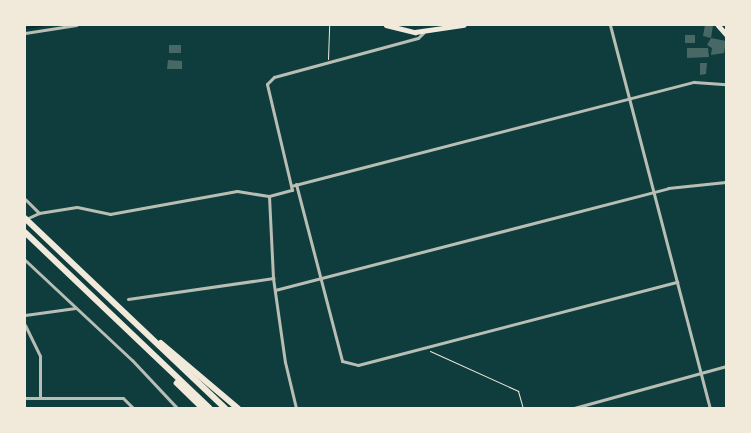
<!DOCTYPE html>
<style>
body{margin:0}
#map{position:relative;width:751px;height:433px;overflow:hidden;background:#0f3d3e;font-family:Inter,sans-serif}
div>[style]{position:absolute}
.stream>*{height:2px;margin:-1px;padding:0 1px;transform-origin:1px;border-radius:1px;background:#0a2a2b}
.building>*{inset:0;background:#486865;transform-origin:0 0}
.path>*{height:1px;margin:-0.5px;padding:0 0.5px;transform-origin:0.5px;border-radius:0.5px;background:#f1e9da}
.minor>*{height:3px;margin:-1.5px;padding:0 1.5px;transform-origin:1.5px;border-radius:1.5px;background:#b8beb3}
.secondary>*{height:4.5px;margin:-2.25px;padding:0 2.25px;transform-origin:2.25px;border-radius:2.25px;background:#f1e9da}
.motorway>*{height:5.5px;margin:-2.75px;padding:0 2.75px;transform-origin:2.75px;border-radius:2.75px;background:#f1e9da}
span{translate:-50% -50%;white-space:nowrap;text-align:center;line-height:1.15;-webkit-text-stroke:4.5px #f1e9da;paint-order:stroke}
.frame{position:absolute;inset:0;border:26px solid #f1e9da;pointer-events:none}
</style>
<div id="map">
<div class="stream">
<i style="left:25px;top:28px;width:21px;rotate:-8deg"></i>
</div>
<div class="building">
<i style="clip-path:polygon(705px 25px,713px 25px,711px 38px,703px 36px)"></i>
<i style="left:685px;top:35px;width:10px;height:8px"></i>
<i style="clip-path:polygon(711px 38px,726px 41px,724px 53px,711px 55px,712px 48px,707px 45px)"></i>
<i style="left:169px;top:45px;width:12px;height:8px"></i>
<i style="clip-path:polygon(687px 48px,708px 48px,709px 57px,687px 58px)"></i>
<i style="clip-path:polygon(168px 60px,182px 61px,182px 69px,167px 69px)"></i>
<i style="clip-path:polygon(700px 63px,707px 63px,706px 74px,700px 75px)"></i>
</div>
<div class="path">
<i style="left:328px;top:59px;width:34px;rotate:-88deg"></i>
<i style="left:430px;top:351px;width:97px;rotate:24.4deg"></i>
<i style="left:518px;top:391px;width:18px;rotate:74deg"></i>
</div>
<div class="minor">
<i style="left:610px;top:25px;width:396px;rotate:75.4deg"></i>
<i style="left:25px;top:33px;width:52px;rotate:-8.9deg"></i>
<i style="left:296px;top:184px;width:183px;rotate:75.4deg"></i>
<i style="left:342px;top:361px;width:16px;rotate:14deg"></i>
<i style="left:358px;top:365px;width:330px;rotate:-14.6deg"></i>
<i style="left:291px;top:186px;width:416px;rotate:-14.5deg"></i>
<i style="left:694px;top:82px;width:32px;rotate:4deg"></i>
<i style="left:269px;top:196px;width:82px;rotate:87.2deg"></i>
<i style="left:273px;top:278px;width:85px;rotate:81.9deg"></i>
<i style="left:285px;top:362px;width:47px;rotate:76.6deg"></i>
<i style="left:25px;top:199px;width:20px;rotate:45deg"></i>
<i style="left:26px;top:219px;width:14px;rotate:-25deg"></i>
<i style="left:39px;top:213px;width:38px;rotate:-9deg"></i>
<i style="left:77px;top:207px;width:34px;rotate:12deg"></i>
<i style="left:110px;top:214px;width:129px;rotate:-10.3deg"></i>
<i style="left:237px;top:191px;width:32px;rotate:9deg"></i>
<i style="left:269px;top:196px;width:24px;rotate:-15deg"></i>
<i style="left:292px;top:190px;width:109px;rotate:-103.3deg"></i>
<i style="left:267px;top:84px;width:10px;rotate:-45deg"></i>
<i style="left:274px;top:77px;width:149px;rotate:-15.2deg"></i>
<i style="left:418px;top:38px;width:8px;rotate:-45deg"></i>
<i style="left:25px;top:260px;width:146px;rotate:43.1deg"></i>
<i style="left:132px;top:360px;width:66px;rotate:46.8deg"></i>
<i style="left:275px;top:290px;width:406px;rotate:-14.5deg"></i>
<i style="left:668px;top:188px;width:58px;rotate:-5.9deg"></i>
<i style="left:128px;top:299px;width:147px;rotate:-8.2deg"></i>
<i style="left:25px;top:315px;width:51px;rotate:-7.8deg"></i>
<i style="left:25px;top:325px;width:34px;rotate:64deg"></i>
<i style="left:40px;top:356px;width:41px;rotate:90deg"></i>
<i style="left:25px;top:398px;width:98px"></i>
<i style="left:123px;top:398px;width:14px;rotate:45deg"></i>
<i style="left:574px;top:408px;width:158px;rotate:-15.4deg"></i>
</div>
<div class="secondary">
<i style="left:386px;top:25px;width:30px;rotate:14deg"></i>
<i style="left:415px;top:32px;width:49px;rotate:-8.3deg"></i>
<i style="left:718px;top:25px;width:12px;rotate:48deg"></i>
</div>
<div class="motorway">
<i style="left:25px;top:218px;width:276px;rotate:43.5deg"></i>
<i style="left:25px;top:232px;width:255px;rotate:43.6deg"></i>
<i style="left:161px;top:343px;width:101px;rotate:40.2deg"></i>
<i style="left:177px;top:383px;width:36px;rotate:44deg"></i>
</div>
<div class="frame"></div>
</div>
